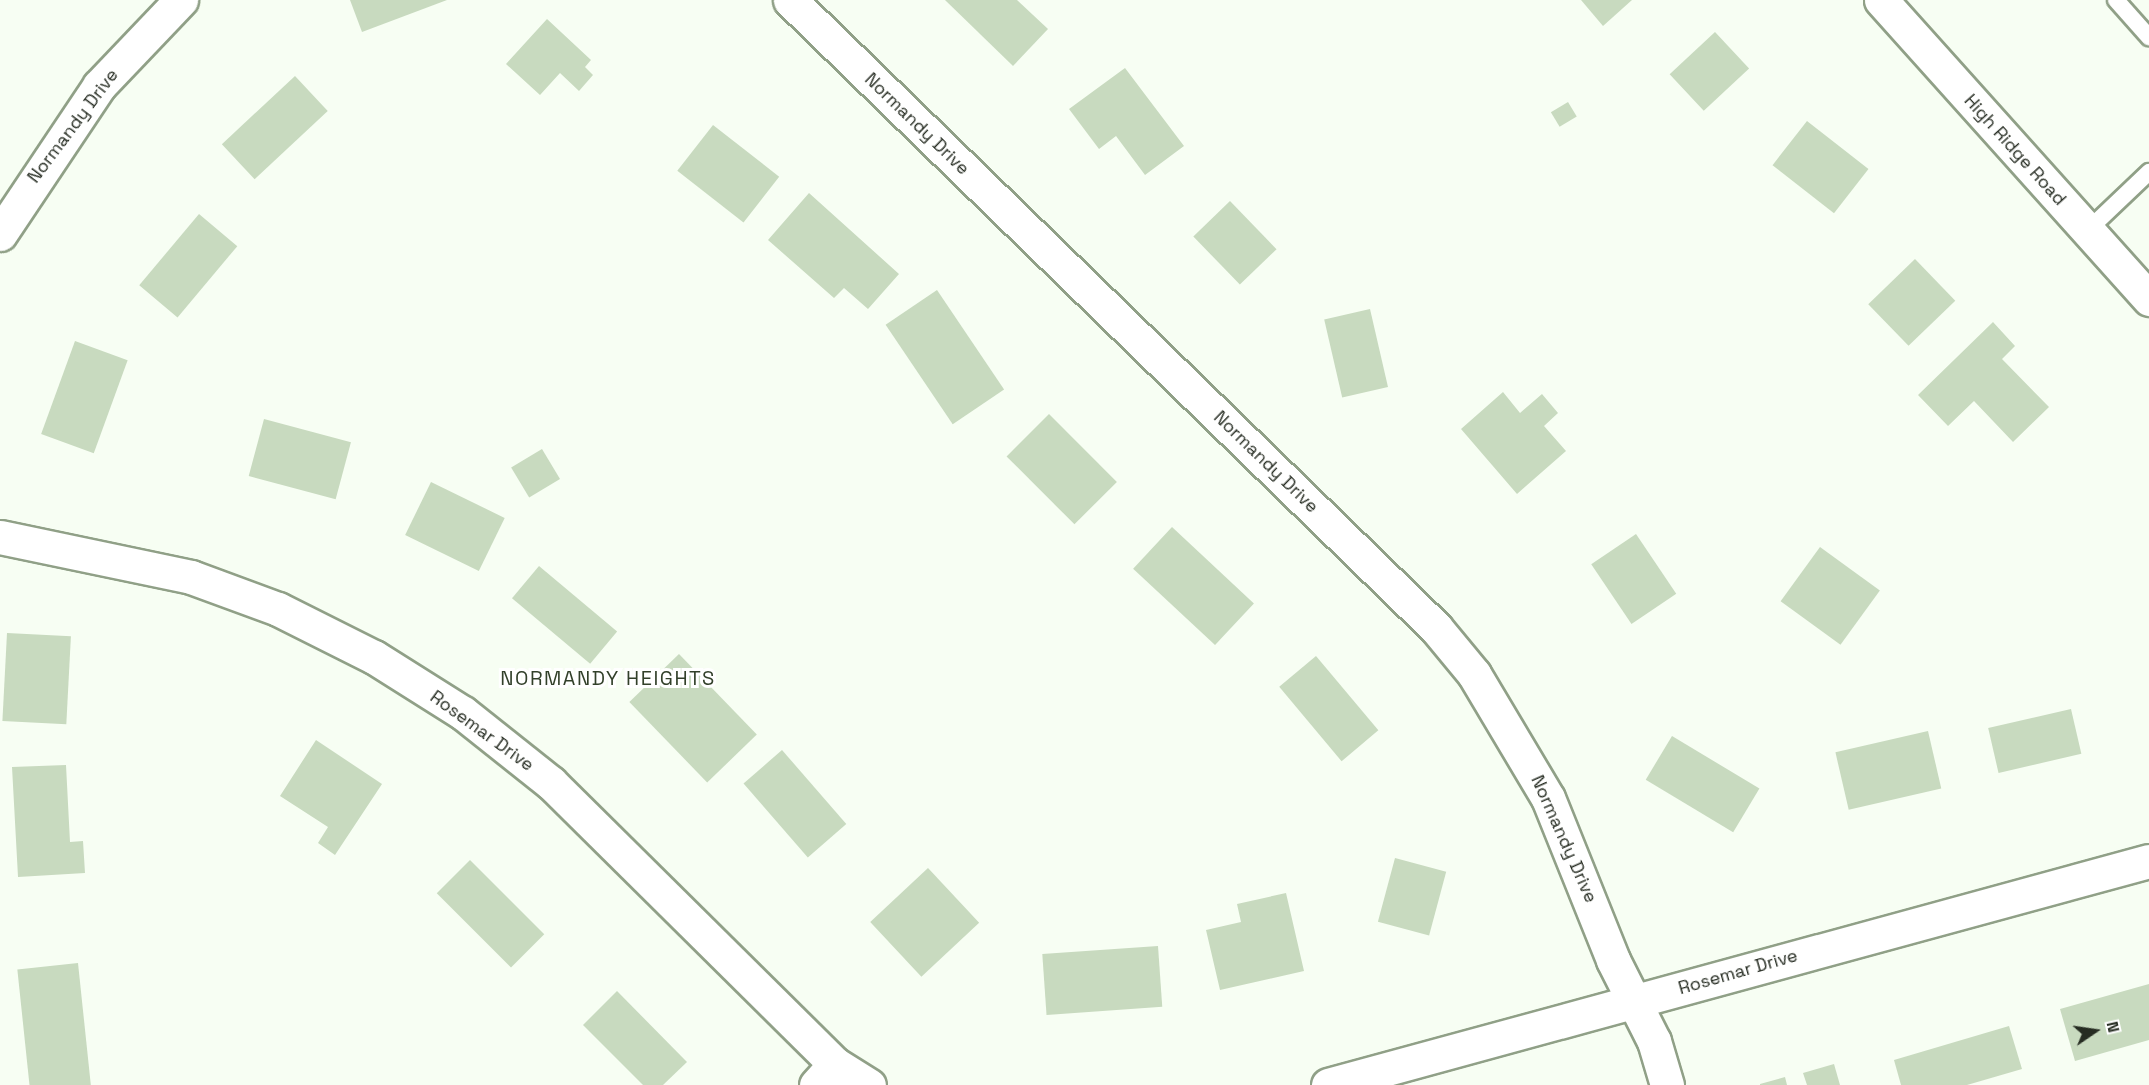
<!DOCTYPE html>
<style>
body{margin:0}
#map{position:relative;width:2149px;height:1085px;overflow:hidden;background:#f7fef3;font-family:"Space Grotesk",sans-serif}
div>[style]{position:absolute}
.building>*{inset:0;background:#c8dabf;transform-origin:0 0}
.roads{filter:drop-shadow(2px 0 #90a087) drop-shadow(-2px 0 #90a087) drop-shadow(0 2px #90a087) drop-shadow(0 -2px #90a087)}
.lane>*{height:16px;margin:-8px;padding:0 8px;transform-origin:8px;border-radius:8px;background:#fff}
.street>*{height:33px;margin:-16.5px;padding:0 16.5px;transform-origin:16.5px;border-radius:16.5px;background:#fff}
span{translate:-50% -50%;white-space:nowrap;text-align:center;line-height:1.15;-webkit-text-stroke:6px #fff;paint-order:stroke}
.street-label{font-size:18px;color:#262c22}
.neighbourhood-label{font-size:20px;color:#32402a;letter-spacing:1.5px}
.north{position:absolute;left:2065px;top:1001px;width:60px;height:60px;-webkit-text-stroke:4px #fff;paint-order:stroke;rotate:77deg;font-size:16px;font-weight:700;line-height:24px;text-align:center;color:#262c22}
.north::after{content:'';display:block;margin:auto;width:21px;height:27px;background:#262c22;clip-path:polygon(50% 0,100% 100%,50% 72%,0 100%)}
</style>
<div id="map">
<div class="building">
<i style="clip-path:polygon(350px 0,447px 0,362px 32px)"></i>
<i style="clip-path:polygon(945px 0,1017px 0,1048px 29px,1013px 66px)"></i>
<i style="clip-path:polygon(1581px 0,1632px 0,1603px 26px)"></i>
<i style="clip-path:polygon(547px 19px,591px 60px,585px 67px,593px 75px,579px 91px,560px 73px,540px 95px,506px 64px)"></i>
<i style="left:1715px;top:32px;width:50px;height:62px;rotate:47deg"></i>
<i style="clip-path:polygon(1125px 68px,1184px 146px,1145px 175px,1116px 136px,1099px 149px,1069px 109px)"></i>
<i style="left:295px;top:76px;width:48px;height:100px;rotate:47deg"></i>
<i style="left:1568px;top:102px;width:17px;height:20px;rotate:59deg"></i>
<i style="left:1807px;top:121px;width:78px;height:56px;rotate:38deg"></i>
<i style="left:713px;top:125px;width:84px;height:58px;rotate:38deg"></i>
<i style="clip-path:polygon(809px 193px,899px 274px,868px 309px,844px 288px,834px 298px,768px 240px)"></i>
<i style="left:1230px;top:201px;width:67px;height:51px;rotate:46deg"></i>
<i style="left:199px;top:214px;width:50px;height:93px;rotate:40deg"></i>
<i style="left:1915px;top:259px;width:58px;height:65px;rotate:46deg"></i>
<i style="left:937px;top:290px;width:120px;height:62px;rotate:56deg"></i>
<i style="left:1370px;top:309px;width:80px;height:47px;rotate:77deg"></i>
<i style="clip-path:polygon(1993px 322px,2015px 346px,2002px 359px,2049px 407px,2013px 442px,1974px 401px,1948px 426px,1918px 395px)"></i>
<i style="left:75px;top:341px;width:56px;height:99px;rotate:20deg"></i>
<i style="clip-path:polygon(1503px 392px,1520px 413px,1542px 394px,1558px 413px,1544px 426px,1566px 451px,1517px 494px,1461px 429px)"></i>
<i style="left:1049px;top:414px;width:96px;height:60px;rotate:45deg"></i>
<i style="left:264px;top:419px;width:90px;height:59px;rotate:15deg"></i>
<i style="left:542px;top:449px;width:35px;height:36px;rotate:59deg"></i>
<i style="left:431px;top:482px;width:82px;height:59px;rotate:26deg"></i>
<i style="left:1172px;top:527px;width:112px;height:57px;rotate:43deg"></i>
<i style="left:1636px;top:534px;width:72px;height:54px;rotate:56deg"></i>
<i style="left:1820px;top:547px;width:74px;height:67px;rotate:36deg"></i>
<i style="left:539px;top:566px;width:102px;height:42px;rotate:40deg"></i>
<i style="left:7px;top:633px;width:64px;height:88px;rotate:3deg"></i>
<i style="left:679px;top:654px;width:112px;height:69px;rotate:46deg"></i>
<i style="left:1316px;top:656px;width:97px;height:48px;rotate:50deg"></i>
<i style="left:2071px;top:709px;width:46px;height:85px;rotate:77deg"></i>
<i style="left:1928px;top:731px;width:59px;height:95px;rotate:77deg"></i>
<i style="left:1672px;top:736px;width:102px;height:51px;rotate:31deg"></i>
<i style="clip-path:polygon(316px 740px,382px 784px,335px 855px,318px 843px,328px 827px,280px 796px)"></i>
<i style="left:782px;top:750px;width:98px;height:51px;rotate:49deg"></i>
<i style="clip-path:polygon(66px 765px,70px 842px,83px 841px,85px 873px,18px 877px,12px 767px)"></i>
<i style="left:1395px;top:858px;width:53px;height:66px;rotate:15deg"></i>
<i style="left:470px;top:860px;width:105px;height:47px;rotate:45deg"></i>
<i style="left:928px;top:868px;width:75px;height:79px;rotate:47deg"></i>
<i style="clip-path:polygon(1286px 893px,1304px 971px,1220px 990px,1206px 930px,1241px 922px,1237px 904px)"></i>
<i style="left:1158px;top:946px;width:61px;height:116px;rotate:86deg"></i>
<i style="left:78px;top:963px;width:123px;height:61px;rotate:84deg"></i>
<i style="clip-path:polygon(2149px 984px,2149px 1040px,2075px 1061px,2060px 1009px)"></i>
<i style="clip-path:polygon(617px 991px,687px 1062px,663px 1085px,643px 1085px,583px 1025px)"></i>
<i style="clip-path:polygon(2009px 1026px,2022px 1069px,1967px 1085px,1901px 1085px,1894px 1060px)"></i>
<i style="clip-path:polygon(1834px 1064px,1840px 1085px,1807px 1085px,1803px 1073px)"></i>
<i style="clip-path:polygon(1785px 1077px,1787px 1085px,1760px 1085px,1760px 1084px)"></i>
</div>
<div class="roads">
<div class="lane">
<i style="left:2116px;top:0;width:50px;rotate:48.3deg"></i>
<i style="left:2087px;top:231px;width:86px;rotate:-43.6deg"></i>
</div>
<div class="street">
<i style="left:790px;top:0;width:901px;rotate:44.19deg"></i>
<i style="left:1436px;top:628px;width:60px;rotate:50.4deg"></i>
<i style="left:1474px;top:674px;width:144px;rotate:59.2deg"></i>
<i style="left:1548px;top:798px;width:175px;rotate:68.1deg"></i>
<i style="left:1613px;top:960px;width:91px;rotate:63.2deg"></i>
<i style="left:1654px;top:1041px;width:46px;rotate:73.5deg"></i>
<i style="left:1881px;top:0;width:402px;rotate:48.1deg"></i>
<i style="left:0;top:234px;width:178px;rotate:-56.2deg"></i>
<i style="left:99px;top:86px;width:119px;rotate:-46.4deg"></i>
<i style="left:0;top:537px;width:195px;rotate:11.8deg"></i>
<i style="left:191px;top:577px;width:93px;rotate:20.2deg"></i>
<i style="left:278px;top:609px;width:107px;rotate:26.6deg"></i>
<i style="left:374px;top:657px;width:105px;rotate:32.2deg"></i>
<i style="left:463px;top:713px;width:112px;rotate:38.5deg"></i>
<i style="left:551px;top:783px;width:400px;rotate:44.7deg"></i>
<i style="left:835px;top:1064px;width:40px;rotate:32deg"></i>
<i style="left:816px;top:1085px;width:28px;rotate:-48deg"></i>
<i style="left:1328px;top:1085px;width:851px;rotate:-15.26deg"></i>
</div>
</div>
<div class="street-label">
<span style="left:917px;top:124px;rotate:44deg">Normandy Drive</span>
<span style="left:73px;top:126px;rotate:-53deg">Normandy Drive</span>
<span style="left:2015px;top:150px;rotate:48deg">High Ridge Road</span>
<span style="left:1266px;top:462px;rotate:44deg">Normandy Drive</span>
<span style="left:482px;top:731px;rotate:36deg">Rosemar Drive</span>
<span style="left:1564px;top:839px;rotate:66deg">Normandy Drive</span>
<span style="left:1738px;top:972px;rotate:-16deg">Rosemar Drive</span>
</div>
<div class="neighbourhood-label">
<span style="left:608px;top:678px">NORMANDY HEIGHTS</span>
</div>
<div class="north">N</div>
</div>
